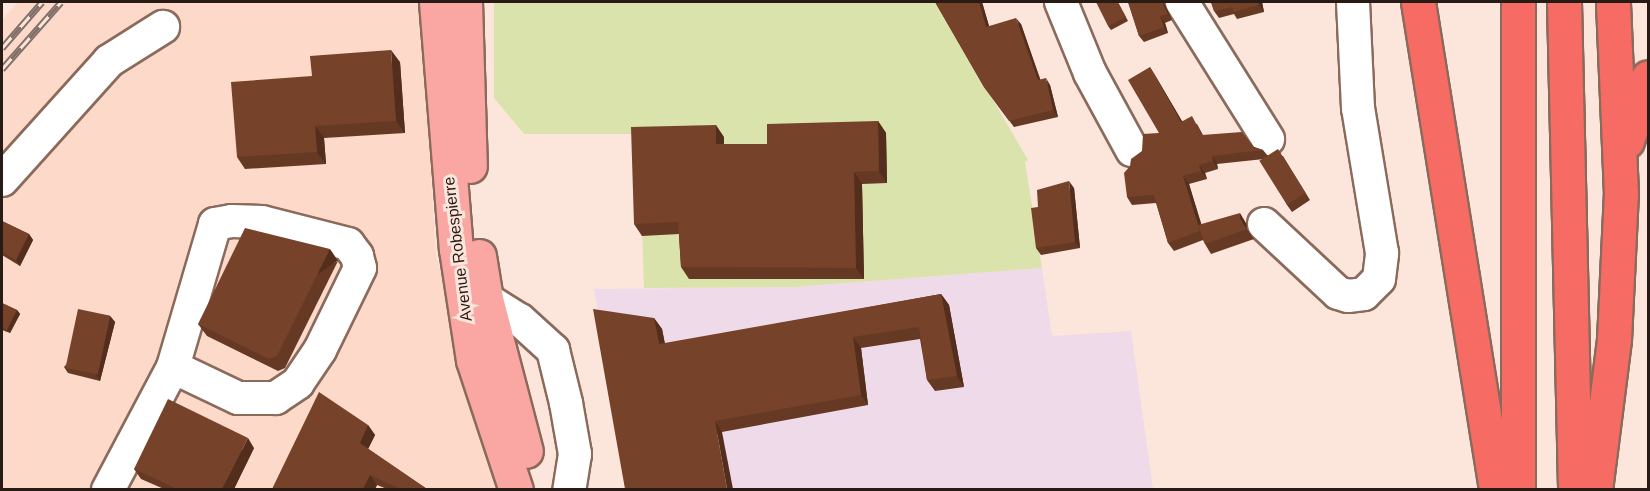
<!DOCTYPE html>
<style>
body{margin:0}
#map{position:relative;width:1650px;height:491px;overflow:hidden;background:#fce6dc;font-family:Arial,sans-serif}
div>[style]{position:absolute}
.built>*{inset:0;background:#fcd9c9}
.education>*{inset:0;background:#efdae9}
.green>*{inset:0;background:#dae3ab}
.roads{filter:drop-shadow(2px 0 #8a6a5b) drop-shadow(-2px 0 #8a6a5b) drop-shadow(0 2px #8a6a5b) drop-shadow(0 -2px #8a6a5b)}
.minor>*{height:32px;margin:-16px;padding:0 16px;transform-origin:16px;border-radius:16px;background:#fff}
.major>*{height:33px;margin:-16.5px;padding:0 16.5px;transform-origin:16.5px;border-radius:16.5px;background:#faa6a2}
.highway>*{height:33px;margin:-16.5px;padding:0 16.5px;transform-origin:16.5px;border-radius:16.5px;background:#f66b64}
.rail>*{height:7px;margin-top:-3.5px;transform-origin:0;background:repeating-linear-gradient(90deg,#fce6dc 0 14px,#817069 0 28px);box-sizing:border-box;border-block:2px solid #817069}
.wall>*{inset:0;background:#653923}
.shaded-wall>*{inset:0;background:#532e1d;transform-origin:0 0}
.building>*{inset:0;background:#764229;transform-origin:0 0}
span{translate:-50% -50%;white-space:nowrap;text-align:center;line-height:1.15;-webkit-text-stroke:6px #fce6dc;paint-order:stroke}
.street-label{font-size:16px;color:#281b15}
.frame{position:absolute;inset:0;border:3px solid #281b15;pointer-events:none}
</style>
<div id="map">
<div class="built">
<i style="clip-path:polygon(18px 2px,420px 2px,436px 255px,498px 489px,2px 489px,2px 20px)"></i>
</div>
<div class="education">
<i style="clip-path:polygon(1042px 268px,1052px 336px,1131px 331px,1153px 489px,630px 489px,594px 289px,793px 287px)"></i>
</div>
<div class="green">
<i style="clip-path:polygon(494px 2px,936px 2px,1028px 160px,1025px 162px,1042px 268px,793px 287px,644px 288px,639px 134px,524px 134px,494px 98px)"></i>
</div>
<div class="roads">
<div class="minor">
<i style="left:1061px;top:2px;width:77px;rotate:67.8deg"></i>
<i style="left:1090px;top:73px;width:88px;rotate:61.4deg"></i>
<i style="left:1182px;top:2px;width:162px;rotate:57.9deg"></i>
<i style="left:2px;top:180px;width:160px;rotate:-48deg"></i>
<i style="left:109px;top:61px;width:64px;rotate:-32.2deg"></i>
<i style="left:1264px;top:224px;width:101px;rotate:43deg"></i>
<i style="left:1338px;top:293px;width:10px;rotate:17deg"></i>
<i style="left:1348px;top:296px;width:16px;rotate:-7deg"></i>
<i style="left:1364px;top:294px;width:21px;rotate:-45deg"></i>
<i style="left:1379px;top:279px;width:26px;rotate:-83deg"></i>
<i style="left:1382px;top:253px;width:147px;rotate:-99.4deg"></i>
<i style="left:1358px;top:108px;width:106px;rotate:-92.7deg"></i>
<i style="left:486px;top:299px;width:40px;rotate:32deg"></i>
<i style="left:520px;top:320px;width:45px;rotate:42.3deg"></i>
<i style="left:553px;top:350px;width:55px;rotate:76.2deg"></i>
<i style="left:566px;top:403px;width:52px;rotate:80deg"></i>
<i style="left:575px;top:454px;width:36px;rotate:99deg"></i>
<i style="left:108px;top:490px;width:139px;rotate:-62.1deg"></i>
<i style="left:173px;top:367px;width:149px;rotate:-73.6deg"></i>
<i style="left:215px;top:224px;width:17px;rotate:-10deg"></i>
<i style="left:232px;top:221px;width:30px;rotate:2deg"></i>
<i style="left:262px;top:222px;width:89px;rotate:14.3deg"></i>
<i style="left:348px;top:244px;width:15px;rotate:53deg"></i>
<i style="left:357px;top:256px;width:12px;rotate:76deg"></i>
<i style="left:360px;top:268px;width:91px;rotate:116deg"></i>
<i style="left:320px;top:350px;width:40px;rotate:124deg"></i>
<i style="left:298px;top:383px;width:27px;rotate:146deg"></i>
<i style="left:276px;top:398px;width:38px;rotate:180deg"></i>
<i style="left:238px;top:398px;width:72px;rotate:-154.5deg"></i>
</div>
<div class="major">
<i style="left:436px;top:2px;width:248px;rotate:85.4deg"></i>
<i style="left:456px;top:249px;width:112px;rotate:81.3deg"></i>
<i style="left:473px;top:360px;width:137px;rotate:71.7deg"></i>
<i style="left:465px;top:2px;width:164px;rotate:88.3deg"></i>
<i style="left:479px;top:256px;width:44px;rotate:80.8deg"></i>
<i style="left:486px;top:299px;width:157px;rotate:75.3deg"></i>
</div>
<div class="highway">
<i style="left:1418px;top:2px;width:494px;rotate:80.9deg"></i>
<i style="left:1518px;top:2px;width:488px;rotate:90deg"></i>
<i style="left:1564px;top:2px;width:488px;rotate:88.7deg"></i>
<i style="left:1627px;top:141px;width:67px;rotate:-71.8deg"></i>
<i style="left:1595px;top:490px;width:151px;rotate:-82.8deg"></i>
<i style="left:1614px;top:340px;width:146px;rotate:-87.3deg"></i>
<i style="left:1621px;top:194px;width:192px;rotate:-92.4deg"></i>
</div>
</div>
<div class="rail">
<i style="left:2px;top:48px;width:61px;rotate:-49deg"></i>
<i style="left:2px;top:69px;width:89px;rotate:-48.6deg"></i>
</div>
<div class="wall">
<i style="clip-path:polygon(935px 2px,982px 2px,989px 26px,1021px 24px,1040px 80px,1050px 85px,1058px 117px,1014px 127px,984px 87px)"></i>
<i style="clip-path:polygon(1118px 2px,1128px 21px,1111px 30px,1108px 26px)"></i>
<i style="clip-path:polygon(1128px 2px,1165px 2px,1164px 3px,1172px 20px,1165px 23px,1168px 33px,1144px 42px,1139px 36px)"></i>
<i style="clip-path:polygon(1211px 2px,1262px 2px,1264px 12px,1237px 19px,1234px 14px,1219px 18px,1214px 11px)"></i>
<i style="clip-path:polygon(400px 62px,405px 133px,324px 138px,326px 164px,245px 169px,237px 157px,312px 76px)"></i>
<i style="clip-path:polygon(1150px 67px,1182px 121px,1197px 124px,1203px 135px,1254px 147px,1263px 150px,1268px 156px,1283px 156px,1310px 200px,1292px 212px,1287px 205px,1264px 159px,1217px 164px,1218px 169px,1205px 173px,1207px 179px,1189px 184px,1201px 225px,1246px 223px,1247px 229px,1254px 239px,1211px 254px,1205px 244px,1203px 240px,1174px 251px,1168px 243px,1156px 203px,1132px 205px,1127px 197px,1142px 151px,1159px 133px)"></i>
<i style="clip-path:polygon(878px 121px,886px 133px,887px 183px,862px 184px,864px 279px,689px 279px,681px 267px,679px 234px,642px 236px,634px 224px,724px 137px,724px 144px,767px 144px)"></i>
<i style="clip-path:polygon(1074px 188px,1080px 248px,1041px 255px,1036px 248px,1038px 207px)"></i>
<i style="clip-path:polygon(2px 221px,29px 234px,33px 240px,20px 266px,2px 255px)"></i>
<i style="clip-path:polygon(338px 261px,285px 368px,278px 371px,207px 336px,198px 324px)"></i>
<i style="clip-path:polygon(941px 294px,949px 305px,964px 387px,935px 391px,927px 380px,920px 339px,861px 348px,868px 405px,722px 432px,625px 489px,654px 318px,662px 329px,665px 344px)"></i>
<i style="clip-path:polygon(2px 303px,17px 310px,20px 314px,10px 333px,2px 330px)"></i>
<i style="clip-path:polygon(110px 316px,115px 322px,100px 381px,68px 373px,64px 367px)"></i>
<i style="clip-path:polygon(368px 425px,375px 435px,368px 449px,427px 489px,387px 489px,377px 485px,375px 489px,272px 489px)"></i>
<i style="clip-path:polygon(254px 448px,234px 489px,164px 489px,141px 479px,134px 469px)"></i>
</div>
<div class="shaded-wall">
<i style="clip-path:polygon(979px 2px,982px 2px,991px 33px,986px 27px)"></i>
<i style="clip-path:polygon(1162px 2px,1165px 2px,1164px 3px,1172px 20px,1168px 14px)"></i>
<i style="clip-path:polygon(1258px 2px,1262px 2px,1264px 12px,1259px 5px)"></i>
<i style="clip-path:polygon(1160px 16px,1165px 23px,1168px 33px,1164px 27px)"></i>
<i style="clip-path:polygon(1016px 18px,1021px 24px,1043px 87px,1038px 80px)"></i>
<i style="clip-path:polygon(391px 50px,400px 62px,405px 133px,396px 121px)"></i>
<i style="clip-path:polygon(1150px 67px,1155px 75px,1187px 130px,1181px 122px)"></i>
<i style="clip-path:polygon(1046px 78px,1050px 85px,1058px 117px,1053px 110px)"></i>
<i style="clip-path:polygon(878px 121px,886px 133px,887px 183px,879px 171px)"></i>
<i style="clip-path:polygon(716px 125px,724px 137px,724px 156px,716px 144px)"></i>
<i style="clip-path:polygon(315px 126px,324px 138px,326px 164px,317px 152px)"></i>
<i style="clip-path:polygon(1212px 156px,1217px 164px,1218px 169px,1213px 161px)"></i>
<i style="clip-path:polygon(1199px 165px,1205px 173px,1207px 179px,1201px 171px)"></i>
<i style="clip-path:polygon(854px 172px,862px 184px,864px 279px,856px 268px)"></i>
<i style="clip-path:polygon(1183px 176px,1189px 184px,1206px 239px,1200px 231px)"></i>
<i style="clip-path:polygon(1069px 181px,1074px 188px,1080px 248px,1075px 242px)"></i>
<i style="clip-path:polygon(1240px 213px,1246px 223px,1247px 230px,1240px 220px)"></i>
<i style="clip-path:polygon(29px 234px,33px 240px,20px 266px,16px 260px)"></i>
<i style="left:330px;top:249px;width:14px;height:119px;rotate:56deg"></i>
<i style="clip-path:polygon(941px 294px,949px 305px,964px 387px,957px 376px)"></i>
<i style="clip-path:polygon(17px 310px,20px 314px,10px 333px,7px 330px)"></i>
<i style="clip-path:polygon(110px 316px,115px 322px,100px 381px,96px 375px)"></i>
<i style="clip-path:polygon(654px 318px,662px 329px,667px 355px,659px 344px)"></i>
<i style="clip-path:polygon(853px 337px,861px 348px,868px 405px,861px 395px)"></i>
<i style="clip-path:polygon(715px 421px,722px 432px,733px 489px,727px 489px)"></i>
<i style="clip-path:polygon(368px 425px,375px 435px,366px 453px,360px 443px)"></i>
<i style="clip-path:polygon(248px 438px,254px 448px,234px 489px,222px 489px)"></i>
<i style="clip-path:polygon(370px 475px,377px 485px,375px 489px,363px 489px)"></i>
</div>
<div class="building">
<i style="clip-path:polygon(935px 2px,979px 2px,986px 27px,1016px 18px,1038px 80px,1046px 78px,1053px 110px,1009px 121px,984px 87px)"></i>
<i style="clip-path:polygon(1096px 2px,1117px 2px,1126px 17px,1108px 26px)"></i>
<i style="clip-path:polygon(1128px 2px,1162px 2px,1168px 14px,1160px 16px,1164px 27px,1139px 36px)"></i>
<i style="clip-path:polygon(1211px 2px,1258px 2px,1259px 5px,1233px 12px,1233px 7px,1214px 11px)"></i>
<i style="clip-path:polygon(391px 50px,396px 121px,315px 126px,317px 152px,237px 157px,231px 82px,312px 76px,310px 56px)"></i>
<i style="clip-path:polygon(1150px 67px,1181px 122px,1192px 116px,1202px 135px,1242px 132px,1254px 147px,1263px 150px,1212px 156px,1213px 161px,1199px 165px,1201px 171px,1183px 176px,1200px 231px,1168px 243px,1154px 195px,1127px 197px,1124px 173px,1130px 166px,1131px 159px,1142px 151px,1143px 134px,1159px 133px,1128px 80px)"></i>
<i style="clip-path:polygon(878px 121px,879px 171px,854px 172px,856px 268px,681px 267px,678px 222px,634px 224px,631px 127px,716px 125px,716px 144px,767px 144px,767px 124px)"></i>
<i style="left:1278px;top:149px;width:52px;height:22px;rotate:58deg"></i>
<i style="clip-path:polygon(1069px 181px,1075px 242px,1036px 248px,1031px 208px,1038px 207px,1037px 190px)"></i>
<i style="clip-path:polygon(1240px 213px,1240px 220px,1247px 229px,1205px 244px,1198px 225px)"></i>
<i style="clip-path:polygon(2px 221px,29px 234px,16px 260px,2px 252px)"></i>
<i style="clip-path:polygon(245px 228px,330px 249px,277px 356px,269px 359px,198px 324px)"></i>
<i style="clip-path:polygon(941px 294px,957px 376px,927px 380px,919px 327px,853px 337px,861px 395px,715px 421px,727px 489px,625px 489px,593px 309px,654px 318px,659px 344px)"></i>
<i style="clip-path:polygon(2px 303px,17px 310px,7px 330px,2px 327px)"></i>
<i style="left:78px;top:309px;width:33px;height:60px;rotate:12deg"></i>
<i style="clip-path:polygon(319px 392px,368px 425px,360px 443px,427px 489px,400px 489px,370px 475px,363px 489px,272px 489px)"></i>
<i style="clip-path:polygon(168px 399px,248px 438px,222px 489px,177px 489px,134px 469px)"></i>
</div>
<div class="street-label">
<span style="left:458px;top:249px;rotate:-97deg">Avenue Robespierre</span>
</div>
<div class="frame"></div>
</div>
